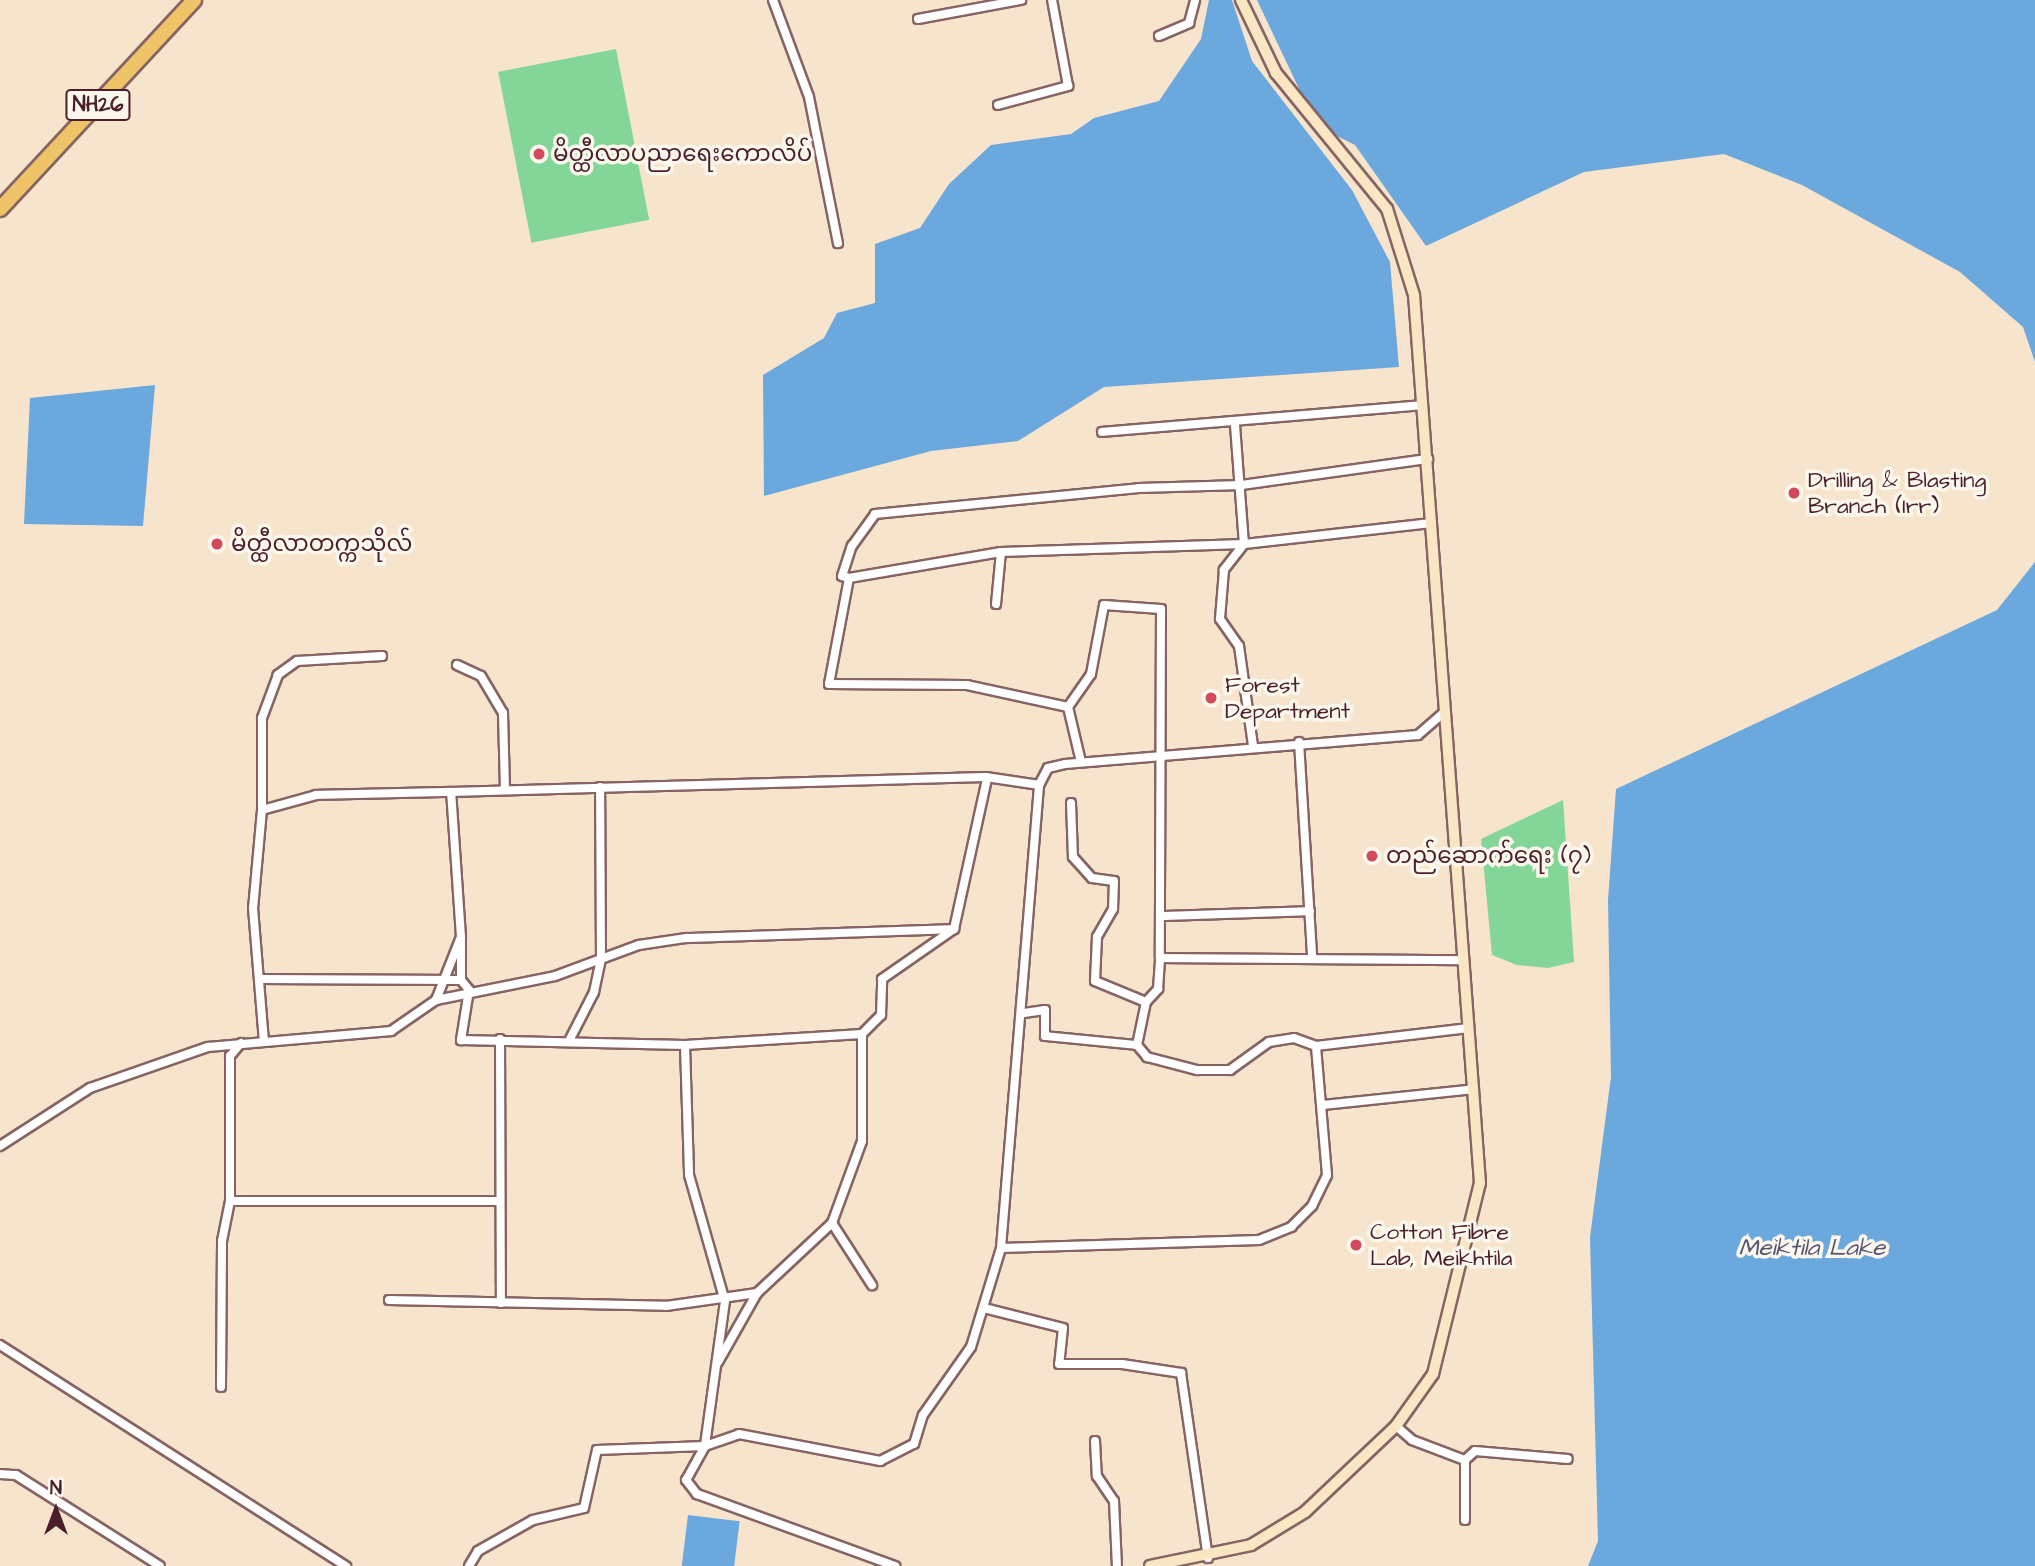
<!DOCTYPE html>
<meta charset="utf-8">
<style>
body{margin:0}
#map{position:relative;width:2035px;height:1566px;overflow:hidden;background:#f6e4cc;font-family:"Architects Daughter","Noto Sans Myanmar",sans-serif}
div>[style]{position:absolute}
.green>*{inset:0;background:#83d697;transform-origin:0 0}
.water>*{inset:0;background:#6ba8dd;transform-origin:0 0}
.roads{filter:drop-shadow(2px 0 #866463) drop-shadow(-2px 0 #866463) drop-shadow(0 2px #866463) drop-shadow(0 -2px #866463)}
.street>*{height:8px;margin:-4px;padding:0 4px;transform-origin:4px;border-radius:4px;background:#fff}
.secondary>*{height:10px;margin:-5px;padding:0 5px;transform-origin:5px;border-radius:5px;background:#f9e7c3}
.highway>*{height:14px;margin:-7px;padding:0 7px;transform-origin:7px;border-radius:7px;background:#efc469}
.dots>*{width:19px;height:19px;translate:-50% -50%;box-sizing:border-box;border:4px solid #fbf7ec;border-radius:50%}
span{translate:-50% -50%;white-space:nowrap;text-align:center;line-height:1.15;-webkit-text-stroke:7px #fbf7ec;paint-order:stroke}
.shield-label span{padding:2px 5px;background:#fbf7ec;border:2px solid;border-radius:5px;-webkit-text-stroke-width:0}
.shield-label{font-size:21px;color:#4a1f2b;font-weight:700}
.poi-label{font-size:23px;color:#4a1f2b}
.left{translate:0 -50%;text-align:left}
.water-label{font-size:24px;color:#575672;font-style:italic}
.north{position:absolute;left:21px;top:1475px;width:70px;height:70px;-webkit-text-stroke:5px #fbf7ec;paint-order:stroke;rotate:0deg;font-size:19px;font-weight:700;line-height:28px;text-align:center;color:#4a1f2b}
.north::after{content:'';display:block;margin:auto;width:24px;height:32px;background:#4a1f2b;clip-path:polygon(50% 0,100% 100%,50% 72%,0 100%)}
</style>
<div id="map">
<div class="green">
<i style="left:616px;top:49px;width:174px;height:120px;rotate:79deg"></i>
<i style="clip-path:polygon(1563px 800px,1574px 962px,1548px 968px,1517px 965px,1492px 955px,1481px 839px)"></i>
</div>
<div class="water">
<i style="clip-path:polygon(1209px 0,1232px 0,1252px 61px,1352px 190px,1390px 262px,1399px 367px,1104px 387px,1018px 441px,931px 451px,764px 496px,763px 375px,824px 338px,837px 313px,875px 303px,875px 244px,920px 228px,949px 184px,991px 145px,1071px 134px,1094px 118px,1159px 101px,1201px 39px)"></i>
<i style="clip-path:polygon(1257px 0,2035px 0,2035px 362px,2023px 327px,1960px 272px,1802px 185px,1724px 154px,1584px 172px,1426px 246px,1355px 145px,1333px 134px,1302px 95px)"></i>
<i style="clip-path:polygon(155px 385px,143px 526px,24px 524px,30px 398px)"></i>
<i style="clip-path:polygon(2035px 562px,2035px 1566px,1588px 1566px,1598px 1541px,1590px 1237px,1611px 1077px,1608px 900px,1616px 789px,1997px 610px)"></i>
<i style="left:688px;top:1515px;width:52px;height:51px;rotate:7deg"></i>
</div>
<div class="roads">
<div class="street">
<i style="left:773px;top:0;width:103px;rotate:69.6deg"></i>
<i style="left:809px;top:97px;width:149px;rotate:78.8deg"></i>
<i style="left:918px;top:19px;width:105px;rotate:-10.5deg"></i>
<i style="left:1159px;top:36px;width:33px;rotate:-23deg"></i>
<i style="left:1189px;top:23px;width:24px;rotate:-75deg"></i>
<i style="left:998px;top:105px;width:73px;rotate:-15.2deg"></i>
<i style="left:1068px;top:86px;width:87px;rotate:-100.5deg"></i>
<i style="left:1235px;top:425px;width:119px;rotate:85.7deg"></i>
<i style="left:1244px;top:544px;width:33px;rotate:128deg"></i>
<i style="left:1224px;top:570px;width:49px;rotate:94.7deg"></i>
<i style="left:1220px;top:619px;width:33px;rotate:55deg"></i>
<i style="left:1239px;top:646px;width:100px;rotate:82deg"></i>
<i style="left:1102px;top:432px;width:322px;rotate:-4.8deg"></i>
<i style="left:849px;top:578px;width:154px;rotate:-9.7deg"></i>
<i style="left:1001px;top:552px;width:243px;rotate:-1.9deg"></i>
<i style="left:1244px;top:544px;width:189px;rotate:-6.4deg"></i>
<i style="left:996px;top:604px;width:52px;rotate:-84.5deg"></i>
<i style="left:382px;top:656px;width:85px;rotate:176.6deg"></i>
<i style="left:297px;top:661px;width:24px;rotate:144deg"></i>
<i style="left:278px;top:675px;width:46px;rotate:110.4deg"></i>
<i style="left:262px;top:718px;width:92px;rotate:90deg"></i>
<i style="left:262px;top:810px;width:56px;rotate:-15.5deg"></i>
<i style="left:316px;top:795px;width:135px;rotate:-1.3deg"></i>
<i style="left:457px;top:665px;width:26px;rotate:25deg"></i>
<i style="left:481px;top:676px;width:43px;rotate:59.3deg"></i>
<i style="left:503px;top:713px;width:76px;rotate:88.5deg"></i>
<i style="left:1068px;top:707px;width:40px;rotate:-55.1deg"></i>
<i style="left:1091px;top:674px;width:70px;rotate:-79.3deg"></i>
<i style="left:1104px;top:605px;width:57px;rotate:4deg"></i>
<i style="left:1161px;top:609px;width:349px;rotate:90.2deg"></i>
<i style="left:1299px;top:742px;width:213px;rotate:86.5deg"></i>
<i style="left:1081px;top:762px;width:57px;rotate:-103.3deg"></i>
<i style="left:1068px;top:707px;width:103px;rotate:-167.7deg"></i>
<i style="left:967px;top:685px;width:138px;rotate:-179.6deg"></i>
<i style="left:829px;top:684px;width:108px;rotate:-79.3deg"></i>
<i style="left:849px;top:578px;width:7px;rotate:-164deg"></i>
<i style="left:842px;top:576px;width:32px;rotate:-72deg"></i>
<i style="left:852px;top:546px;width:39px;rotate:-54deg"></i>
<i style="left:875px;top:514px;width:265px;rotate:-5.6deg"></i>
<i style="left:1139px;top:488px;width:103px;rotate:-1.7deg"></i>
<i style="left:1242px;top:485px;width:188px;rotate:-8deg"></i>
<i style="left:1071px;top:803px;width:54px;rotate:87.9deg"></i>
<i style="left:1073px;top:857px;width:28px;rotate:48deg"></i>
<i style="left:1092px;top:878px;width:22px;rotate:8deg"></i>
<i style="left:1114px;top:881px;width:28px;rotate:92deg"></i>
<i style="left:1113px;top:909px;width:32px;rotate:120deg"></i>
<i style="left:1097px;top:937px;width:44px;rotate:92.6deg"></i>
<i style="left:1095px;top:981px;width:55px;rotate:22.4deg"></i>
<i style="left:1146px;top:1002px;width:44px;rotate:101.8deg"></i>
<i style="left:1137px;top:1045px;width:16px;rotate:50deg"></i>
<i style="left:1147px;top:1057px;width:52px;rotate:14.6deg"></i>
<i style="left:1197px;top:1070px;width:33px"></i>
<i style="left:1230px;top:1070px;width:48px;rotate:-35.7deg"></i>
<i style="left:1269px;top:1042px;width:25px;rotate:-9deg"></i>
<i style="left:1294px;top:1038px;width:23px;rotate:20deg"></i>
<i style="left:1316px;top:1046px;width:154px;rotate:-6.7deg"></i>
<i style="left:262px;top:810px;width:98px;rotate:95.2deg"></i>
<i style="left:253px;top:908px;width:134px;rotate:85.3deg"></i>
<i style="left:1161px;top:916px;width:149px;rotate:-1.9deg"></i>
<i style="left:461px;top:940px;width:40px;rotate:90deg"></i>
<i style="left:461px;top:980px;width:13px;rotate:51deg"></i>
<i style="left:469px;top:990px;width:51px;rotate:99.1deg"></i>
<i style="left:461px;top:1040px;width:224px;rotate:1.3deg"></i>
<i style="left:685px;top:1045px;width:177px;rotate:-3.6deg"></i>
<i style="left:862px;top:1034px;width:27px;rotate:-45deg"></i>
<i style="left:881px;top:1015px;width:36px;rotate:-88deg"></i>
<i style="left:882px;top:979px;width:88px;rotate:-34.8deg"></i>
<i style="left:954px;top:929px;width:154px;rotate:-77.6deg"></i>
<i style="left:260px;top:979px;width:201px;rotate:0.3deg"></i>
<i style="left:436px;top:1000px;width:121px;rotate:-11.4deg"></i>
<i style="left:555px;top:976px;width:90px;rotate:-20.3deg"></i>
<i style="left:639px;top:945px;width:48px;rotate:-8.5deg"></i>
<i style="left:686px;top:938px;width:267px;rotate:-1.9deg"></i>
<i style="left:1146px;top:1002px;width:18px;rotate:-47deg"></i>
<i style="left:1158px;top:989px;width:31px;rotate:-86deg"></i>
<i style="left:1160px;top:958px;width:303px;rotate:0.4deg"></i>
<i style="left:1024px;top:1013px;width:21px;rotate:-8deg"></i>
<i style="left:1045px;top:1010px;width:26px;rotate:90deg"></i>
<i style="left:1045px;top:1036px;width:92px;rotate:5.6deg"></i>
<i style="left:500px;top:1039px;width:264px;rotate:89.8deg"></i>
<i style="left:570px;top:1039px;width:53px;rotate:-62.9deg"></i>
<i style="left:594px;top:992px;width:34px;rotate:-78deg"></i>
<i style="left:601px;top:959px;width:172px;rotate:-90.3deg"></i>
<i style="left:241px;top:1043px;width:17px;rotate:130deg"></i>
<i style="left:230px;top:1056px;width:145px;rotate:90deg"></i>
<i style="left:230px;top:1201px;width:270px"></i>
<i style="left:685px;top:1045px;width:130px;rotate:88.2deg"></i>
<i style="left:689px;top:1175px;width:131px;rotate:74.1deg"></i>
<i style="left:725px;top:1301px;width:146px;rotate:97.9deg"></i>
<i style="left:705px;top:1446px;width:39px;rotate:119deg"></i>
<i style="left:686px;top:1480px;width:18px;rotate:52deg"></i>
<i style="left:697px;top:1494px;width:211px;rotate:20deg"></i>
<i style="left:1323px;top:1105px;width:152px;rotate:-6deg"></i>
<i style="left:0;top:1146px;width:107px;rotate:-32.8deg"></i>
<i style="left:90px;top:1088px;width:125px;rotate:-19.2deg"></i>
<i style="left:208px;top:1047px;width:184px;rotate:-5deg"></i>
<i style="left:391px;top:1031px;width:55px;rotate:-34.6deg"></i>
<i style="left:436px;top:1000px;width:68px;rotate:-68.4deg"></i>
<i style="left:461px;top:937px;width:145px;rotate:-93.9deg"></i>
<i style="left:451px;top:792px;width:535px;rotate:-1.61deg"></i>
<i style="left:986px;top:777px;width:54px;rotate:8.6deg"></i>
<i style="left:1039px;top:785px;width:19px;rotate:-62deg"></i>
<i style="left:1048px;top:768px;width:17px;rotate:-13deg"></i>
<i style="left:1065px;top:764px;width:354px;rotate:-4.7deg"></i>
<i style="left:1418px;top:735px;width:35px;rotate:-41deg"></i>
<i style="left:832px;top:1223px;width:74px;rotate:57.2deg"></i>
<i style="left:1001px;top:1248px;width:258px;rotate:-1.8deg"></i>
<i style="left:1259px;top:1240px;width:35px;rotate:-22deg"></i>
<i style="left:1291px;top:1227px;width:30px;rotate:-45deg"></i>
<i style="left:1312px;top:1206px;width:34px;rotate:-64deg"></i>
<i style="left:1327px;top:1175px;width:129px;rotate:-94.9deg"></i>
<i style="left:389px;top:1300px;width:277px;rotate:1.2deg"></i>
<i style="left:666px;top:1306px;width:92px;rotate:-8.1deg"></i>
<i style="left:984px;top:1308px;width:81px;rotate:14.2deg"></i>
<i style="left:1063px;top:1328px;width:36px;rotate:96deg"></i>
<i style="left:1059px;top:1364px;width:63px"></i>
<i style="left:1122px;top:1364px;width:60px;rotate:8.7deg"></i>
<i style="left:1181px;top:1373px;width:187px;rotate:81.7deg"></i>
<i style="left:0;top:1345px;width:411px;rotate:32.6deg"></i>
<i style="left:718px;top:1362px;width:79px;rotate:-60.5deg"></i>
<i style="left:757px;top:1293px;width:103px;rotate:-43deg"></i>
<i style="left:832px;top:1223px;width:87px;rotate:-69.9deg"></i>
<i style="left:862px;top:1141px;width:107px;rotate:-90deg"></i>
<i style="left:221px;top:1387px;width:146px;rotate:-89.6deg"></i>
<i style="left:222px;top:1241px;width:41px;rotate:-78.7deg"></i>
<i style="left:1396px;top:1426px;width:21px;rotate:41deg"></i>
<i style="left:1412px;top:1440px;width:57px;rotate:20.7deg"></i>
<i style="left:1465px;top:1460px;width:60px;rotate:90deg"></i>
<i style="left:1095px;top:1441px;width:35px;rotate:87deg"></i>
<i style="left:1097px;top:1476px;width:30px;rotate:56deg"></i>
<i style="left:1114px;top:1501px;width:65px;rotate:87.4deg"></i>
<i style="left:1465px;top:1460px;width:13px;rotate:-42deg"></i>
<i style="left:1475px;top:1451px;width:93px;rotate:4.9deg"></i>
<i style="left:0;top:1474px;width:16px;rotate:4deg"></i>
<i style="left:16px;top:1475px;width:170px;rotate:32.3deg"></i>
<i style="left:469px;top:1566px;width:17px;rotate:-59deg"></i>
<i style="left:478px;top:1551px;width:63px;rotate:-29.4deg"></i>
<i style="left:533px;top:1520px;width:52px;rotate:-13.2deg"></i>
<i style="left:584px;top:1508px;width:59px;rotate:-77.4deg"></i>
<i style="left:597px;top:1450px;width:108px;rotate:-2.1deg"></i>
<i style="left:705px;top:1446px;width:36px;rotate:-19deg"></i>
<i style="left:739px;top:1434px;width:144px;rotate:10.8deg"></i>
<i style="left:880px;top:1461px;width:38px;rotate:-27deg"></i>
<i style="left:914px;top:1444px;width:30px;rotate:-73deg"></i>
<i style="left:923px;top:1415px;width:83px;rotate:-54.8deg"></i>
<i style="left:971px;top:1347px;width:103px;rotate:-73.1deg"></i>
<i style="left:1001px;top:1248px;width:465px;rotate:-85.3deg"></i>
</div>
<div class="secondary">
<i style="left:1150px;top:1566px;width:103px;rotate:-11.7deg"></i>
<i style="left:1251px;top:1545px;width:63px;rotate:-31.4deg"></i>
<i style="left:1305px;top:1512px;width:125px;rotate:-43.4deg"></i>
<i style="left:1396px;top:1426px;width:64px;rotate:-54.6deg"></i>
<i style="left:1433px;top:1374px;width:197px;rotate:-76.2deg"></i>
<i style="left:1480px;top:1183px;width:890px;rotate:-94.25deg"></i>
<i style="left:1414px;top:295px;width:90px;rotate:-107.4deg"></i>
<i style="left:1387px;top:209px;width:176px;rotate:-129.2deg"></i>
<i style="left:1276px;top:73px;width:81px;rotate:-115.6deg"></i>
</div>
<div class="highway">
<i style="left:0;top:209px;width:285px;rotate:-47.1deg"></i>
</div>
</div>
<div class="dots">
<i style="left:539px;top:154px;background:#d1495b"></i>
<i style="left:1794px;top:493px;background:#d1495b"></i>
<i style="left:217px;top:544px;background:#d1495b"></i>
<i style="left:1211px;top:698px;background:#d1495b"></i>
<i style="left:1372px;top:856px;background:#d1495b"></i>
<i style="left:1356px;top:1245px;background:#d1495b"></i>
</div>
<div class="shield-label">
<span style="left:98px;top:105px">NH26</span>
</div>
<div class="poi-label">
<span class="left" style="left:553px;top:154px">မိတ္ထီလာပညာရေးကောလိပ်</span>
<span class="left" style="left:1808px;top:493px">Drilling &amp; Blasting<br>Branch (Irr)</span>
<span class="left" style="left:231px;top:544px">မိတ္ထီလာတက္ကသိုလ်</span>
<span class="left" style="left:1225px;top:698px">Forest<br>Department</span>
<span class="left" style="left:1386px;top:856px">တည်ဆောက်ရေး (၇)</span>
<span class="left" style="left:1370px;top:1245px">Cotton Fibre<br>Lab, Meikhtila</span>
</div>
<div class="water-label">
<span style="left:1812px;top:1249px">Meiktila Lake</span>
</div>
<div class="north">N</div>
</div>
